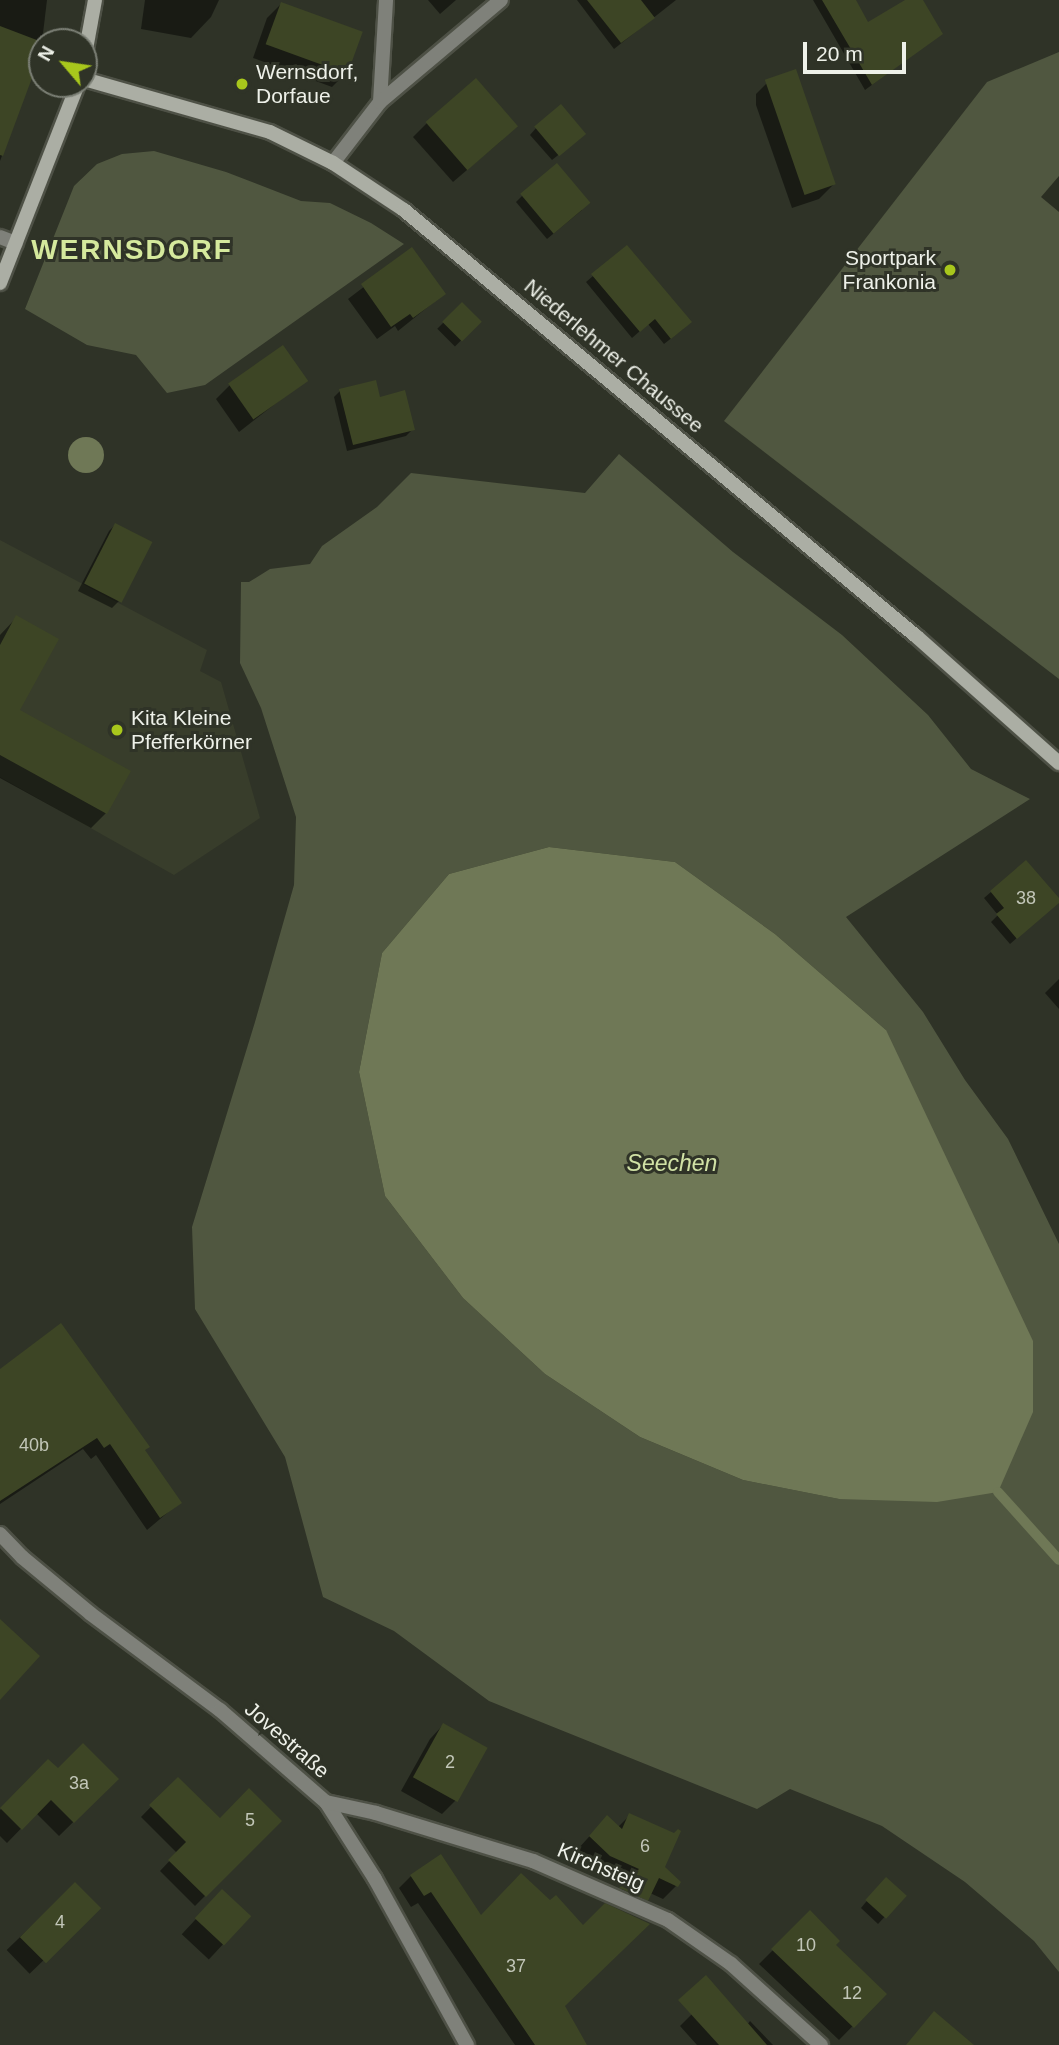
<!DOCTYPE html>
<meta charset="utf-8">
<style>
body{margin:0}
#map{position:relative;width:1059px;height:2045px;overflow:hidden;background:#2f3327;font-family:Helvetica,sans-serif}
div>[style]{position:absolute}
.built>*{inset:0;background:#383d2b}
.green>*{inset:0;background:#505740}
.water>*{inset:0;background:#6f7856}
.round{border-radius:50%}
.shadow>*{inset:0;background:#0007;transform-origin:0 0}
.stream>*{height:10px;margin:-5px;padding:0 5px;transform-origin:5px;border-radius:5px;background:#6f7856}
.building>*{inset:0;background:#3d4525;transform-origin:0 0}
.roads{filter:drop-shadow(2px 0 #4e5146) drop-shadow(-2px 0 #4e5146) drop-shadow(0 2px #4e5146) drop-shadow(0 -2px #4e5146)}
.street>*{height:14px;margin:-7px;padding:0 7px;transform-origin:7px;border-radius:7px;background:#7f817a}
.secondary>*{height:14px;margin:-7px;padding:0 7px;transform-origin:7px;border-radius:7px;background:#abaea4}
.dots>*{width:19px;height:19px;translate:-50% -50%;box-sizing:border-box;border:4px solid #2f3327;border-radius:50%}
span{translate:-50% -50%;white-space:nowrap;text-align:center;line-height:1.15;-webkit-text-stroke:6px #2f3327;paint-order:stroke}
.number-label{font-size:18px;color:#c2c6b8}
.number-label span{-webkit-text-stroke-width:0}
.poi-label{font-size:21px;color:#eef1e9}
.left{translate:0 -50%;text-align:left}
.right{translate:-100% -50%;text-align:right}
.street-label{font-size:21px;color:#eef1e9}
.water-label{font-size:23px;color:#d0e1a5;font-style:italic}
.district-label{font-size:28px;color:#d5e99d;font-weight:700;letter-spacing:2px}
.north{position:absolute;left:28px;top:28px;width:70px;height:70px;box-sizing:border-box;background:#2f3327;border:2px solid #7b7f75;border-radius:50%;rotate:299deg;font-size:19px;font-weight:700;line-height:28px;text-align:center;color:#eef1e9}
.north::after{content:'';display:block;margin:auto;width:24px;height:32px;background:#a8c71c;clip-path:polygon(50% 0,100% 100%,50% 72%,0 100%)}
.scale{position:absolute;left:803px;top:42px;width:103px;height:32px;box-sizing:border-box;border:4px solid #eef1e9;border-top:0;padding-left:9px;font-size:21px;line-height:24px;white-space:nowrap;color:#eef1e9;-webkit-text-stroke:5px #2f3327;paint-order:stroke}
</style>
<div id="map">
<div class="built">
<i style="clip-path:polygon(0 540px,207px 650px,200px 671px,221px 682px,260px 818px,174px 875px,0 777px)"></i>
</div>
<div class="green">
<i style="clip-path:polygon(1059px 52px,1059px 679px,724px 421px,987px 82px)"></i>
<i style="clip-path:polygon(154px 151px,226px 172px,301px 201px,330px 203px,371px 223px,404px 244px,205px 385px,167px 393px,136px 355px,87px 345px,25px 309px,74px 186px,97px 164px,122px 154px)"></i>
<i style="clip-path:polygon(evenodd,619px 454px,733px 552px,842px 635px,928px 715px,971px 769px,1030px 799px,846px 917px,923px 1012px,965px 1080px,1008px 1139px,1059px 1244px,1059px 1972px,1034px 1941px,965px 1882px,882px 1826px,790px 1789px,757px 1809px,489px 1701px,394px 1631px,323px 1597px,285px 1457px,195px 1309px,192px 1227px,255px 1022px,294px 885px,296px 817px,261px 708px,240px 663px,241px 582px,249px 582px,270px 569px,310px 564px,322px 546px,377px 507px,411px 473px,585px 493px,619px 454px,549px 847px,675px 862px,775px 934px,886px 1030px,839px 1499px,743px 1480px,640px 1437px,545px 1374px,463px 1298px,385px 1196px,359px 1072px,382px 953px,449px 874px,549px 847px)"></i>
</div>
<div class="water">
<i class="round" style="left:68px;top:437px;width:36px;height:36px"></i>
<i style="clip-path:polygon(549px 847px,675px 862px,775px 934px,886px 1030px,1033px 1341px,1033px 1412px,998px 1492px,937px 1502px,839px 1499px,743px 1480px,640px 1437px,545px 1374px,463px 1298px,385px 1196px,359px 1072px,382px 953px,449px 874px)"></i>
</div>
<div class="shadow">
<i style="clip-path:polygon(0 0,47px 0,41px 50px,0 161px)"></i>
<i style="clip-path:polygon(145px 0,219px 0,211px 17px,191px 38px,141px 29px)"></i>
<i style="clip-path:polygon(428px 0,456px 0,440px 14px)"></i>
<i style="clip-path:polygon(577px 0,676px 0,614px 49px)"></i>
<i style="clip-path:polygon(813px 0,854px 0,868px 24px,908px 0,921px 0,942px 33px,865px 90px)"></i>
<i style="clip-path:polygon(281px 4px,346px 73px,332px 87px,253px 58px,267px 18px)"></i>
<i style="clip-path:polygon(770px 80px,833px 185px,819px 199px,792px 208px,756px 105px,756px 94px)"></i>
<i style="clip-path:polygon(427px 123px,502px 140px,453px 182px,413px 137px)"></i>
<i style="clip-path:polygon(536px 128px,577px 140px,552px 160px,530px 135px)"></i>
<i style="clip-path:polygon(1059px 176px,1059px 212px,1041px 197px)"></i>
<i style="clip-path:polygon(522px 196px,582px 210px,547px 239px,516px 202px)"></i>
<i style="clip-path:polygon(412px 250px,444px 294px,398px 331px,395px 326px,377px 339px,348px 299px)"></i>
<i style="clip-path:polygon(593px 276px,683px 329px,664px 344px,648px 324px,632px 338px,586px 282px)"></i>
<i style="left:462px;top:304px;width:25px;height:35px;rotate:45deg"></i>
<i style="clip-path:polygon(306px 380px,239px 432px,216px 399px,230px 385px)"></i>
<i style="clip-path:polygon(340px 391px,378px 399px,413px 429px,406px 436px,347px 451px,334px 397px)"></i>
<i style="clip-path:polygon(115px 525px,119px 601px,112px 608px,78px 591px,109px 531px)"></i>
<i style="clip-path:polygon(17px 617px,18px 711px,106px 813px,91px 828px,0 778px,0 635px)"></i>
<i style="clip-path:polygon(1026px 862px,1059px 901px,1010px 944px,991px 922px,998px 915px,984px 898px)"></i>
<i style="clip-path:polygon(1059px 979px,1059px 1009px,1045px 993px)"></i>
<i style="clip-path:polygon(0 1371px,144px 1451px,179px 1503px,147px 1530px,96px 1455px,91px 1459px,83px 1449px,0 1504px)"></i>
<i style="clip-path:polygon(443px 1725px,456px 1800px,442px 1814px,401px 1791px,430px 1739px)"></i>
<i style="clip-path:polygon(48px 1761px,58px 1770px,117px 1779px,59px 1836px,36px 1813px,7px 1843px,0 1836px,0 1810px)"></i>
<i style="clip-path:polygon(178px 1779px,219px 1821px,279px 1821px,195px 1906px,160px 1871px,177px 1853px,141px 1817px)"></i>
<i style="clip-path:polygon(630px 1815px,676px 1886px,663px 1899px,650px 1893px,634px 1912px,609px 1902px,628px 1882px,597px 1868px,577px 1850px,607px 1817px,618px 1827px)"></i>
<i style="clip-path:polygon(411px 1876px,480px 1918px,550px 1903px,583px 1927px,563px 2006px,585px 2045px,515px 2045px,418px 1903px,411px 1907px,399px 1888px)"></i>
<i style="left:75px;top:1884px;width:33px;height:95px;rotate:46deg"></i>
<i style="clip-path:polygon(879px 1886px,904px 1896px,878px 1924px,861px 1908px)"></i>
<i style="left:222px;top:1891px;width:37px;height:59px;rotate:43deg"></i>
<i style="clip-path:polygon(810px 1913px,834px 1945px,884px 1994px,839px 2040px,759px 1964px)"></i>
<i style="clip-path:polygon(716px 1990px,747px 2025px,750px 2021px,773px 2045px,697px 2045px,680px 2026px)"></i>
</div>
<div class="stream">
<i style="left:998px;top:1492px;width:91px;rotate:48.1deg"></i>
</div>
<div class="building">
<i style="clip-path:polygon(587px 0,641px 0,655px 18px,621px 43px)"></i>
<i style="clip-path:polygon(822px 0,856px 0,868px 22px,905px 0,923px 0,943px 34px,872px 85px)"></i>
<i style="left:281px;top:2px;width:87px;height:45px;rotate:20deg"></i>
<i style="clip-path:polygon(0 26px,42px 42px,42px 51px,3px 156px,0 155px)"></i>
<i style="left:796px;top:69px;width:122px;height:33px;rotate:71deg"></i>
<i style="left:476px;top:78px;width:64px;height:67px;rotate:49deg"></i>
<i style="left:561px;top:104px;width:39px;height:35px;rotate:50deg"></i>
<i style="left:557px;top:163px;width:52px;height:48px;rotate:50deg"></i>
<i style="clip-path:polygon(627px 245px,692px 322px,671px 339px,655px 319px,640px 332px,591px 274px)"></i>
<i style="clip-path:polygon(412px 247px,446px 294px,413px 318px,410px 314px,391px 327px,361px 284px)"></i>
<i style="left:462px;top:302px;width:28px;height:28px;rotate:45deg"></i>
<i style="left:283px;top:345px;width:44px;height:67px;rotate:55deg"></i>
<i style="clip-path:polygon(376px 380px,380px 397px,405px 390px,415px 430px,353px 445px,339px 389px)"></i>
<i style="left:115px;top:523px;width:42px;height:68px;rotate:27deg"></i>
<i style="clip-path:polygon(16px 615px,59px 639px,20px 710px,131px 771px,107px 814px,0 755px,0 645px)"></i>
<i style="clip-path:polygon(1026px 860px,1059px 898px,1059px 903px,1017px 939px,996px 914px,1004px 908px,990px 891px)"></i>
<i style="clip-path:polygon(61px 1323px,150px 1447px,145px 1450px,182px 1503px,160px 1518px,110px 1444px,104px 1448px,97px 1438px,0 1501px,0 1369px)"></i>
<i style="clip-path:polygon(0 1619px,40px 1656px,0 1700px)"></i>
<i style="left:443px;top:1723px;width:51px;height:62px;rotate:29deg"></i>
<i style="clip-path:polygon(83px 1743px,119px 1779px,74px 1823px,51px 1800px,22px 1830px,0 1808px,48px 1759px,58px 1768px)"></i>
<i style="clip-path:polygon(178px 1777px,220px 1818px,249px 1788px,282px 1821px,206px 1897px,168px 1860px,186px 1842px,149px 1805px)"></i>
<i style="clip-path:polygon(629px 1813px,674px 1833px,678px 1829px,681px 1831px,665px 1867px,681px 1882px,678px 1887px,659px 1878px,648px 1901px,619px 1888px,639px 1869px,610px 1856px,589px 1836px,607px 1815px,622px 1829px)"></i>
<i style="clip-path:polygon(441px 1854px,481px 1915px,521px 1873px,550px 1900px,556px 1895px,583px 1925px,605px 1903px,650px 1924px,565px 2006px,587px 2045px,535px 2045px,431px 1892px,424px 1896px,410px 1875px)"></i>
<i style="left:886px;top:1877px;width:28px;height:31px;rotate:42deg"></i>
<i style="left:75px;top:1882px;width:37px;height:78px;rotate:45deg"></i>
<i style="left:222px;top:1889px;width:40px;height:40px;rotate:43deg"></i>
<i style="clip-path:polygon(810px 1910px,840px 1941px,836px 1945px,887px 1994px,854px 2028px,771px 1949px)"></i>
<i style="clip-path:polygon(706px 1975px,767px 2045px,719px 2045px,678px 2000px)"></i>
<i style="clip-path:polygon(934px 2011px,974px 2045px,906px 2045px)"></i>
</div>
<div class="roads">
<div class="street">
<i style="left:380px;top:102px;width:102px;rotate:-86.6deg"></i>
<i style="left:333px;top:163px;width:77px;rotate:-52.4deg"></i>
<i style="left:380px;top:102px;width:158px;rotate:-40.1deg"></i>
<i style="left:0;top:237px;width:17px;rotate:21deg"></i>
<i style="left:0;top:1534px;width:32px;rotate:46deg"></i>
<i style="left:22px;top:1557px;width:89px;rotate:39.6deg"></i>
<i style="left:91px;top:1614px;width:161px;rotate:36.7deg"></i>
<i style="left:220px;top:1710px;width:140px;rotate:41deg"></i>
<i style="left:326px;top:1802px;width:91px;rotate:57.5deg"></i>
<i style="left:375px;top:1879px;width:190px;rotate:61deg"></i>
<i style="left:326px;top:1802px;width:51px;rotate:12.4deg"></i>
<i style="left:376px;top:1813px;width:164px;rotate:17deg"></i>
<i style="left:533px;top:1861px;width:147px;rotate:23.6deg"></i>
<i style="left:668px;top:1920px;width:77px;rotate:34.9deg"></i>
<i style="left:731px;top:1964px;width:121px;rotate:42deg"></i>
</div>
<div class="secondary">
<i style="left:84px;top:60px;width:61px;rotate:-79.6deg"></i>
<i style="left:84px;top:79px;width:193px;rotate:15.9deg"></i>
<i style="left:270px;top:132px;width:70px;rotate:26.2deg"></i>
<i style="left:333px;top:163px;width:85px;rotate:33.5deg"></i>
<i style="left:404px;top:210px;width:667px;rotate:39.77deg"></i>
<i style="left:917px;top:637px;width:190px;rotate:41.6deg"></i>
<i style="left:0;top:283px;width:214px;rotate:-68.6deg"></i>
</div>
</div>
<div class="dots">
<i style="left:242px;top:84px;background:#a8c71c"></i>
<i style="left:950px;top:270px;background:#a8c71c"></i>
<i style="left:117px;top:730px;background:#a8c71c"></i>
</div>
<div class="number-label">
<span style="left:1026px;top:898px">38</span>
<span style="left:34px;top:1445px">40b</span>
<span style="left:450px;top:1762px">2</span>
<span style="left:79px;top:1783px">3a</span>
<span style="left:250px;top:1820px">5</span>
<span style="left:645px;top:1846px">6</span>
<span style="left:60px;top:1922px">4</span>
<span style="left:806px;top:1945px">10</span>
<span style="left:516px;top:1966px">37</span>
<span style="left:852px;top:1993px">12</span>
</div>
<div class="poi-label">
<span class="left" style="left:256px;top:84px">Wernsdorf,<br>Dorfaue</span>
<span class="right" style="left:936px;top:270px">Sportpark<br>Frankonia</span>
<span class="left" style="left:131px;top:730px">Kita Kleine<br>Pfefferkörner</span>
</div>
<div class="street-label">
<span style="left:614px;top:356px;rotate:40deg">Niederlehmer Chaussee</span>
<span style="left:287px;top:1740px;rotate:41deg">Jovestraße</span>
<span style="left:601px;top:1867px;rotate:23deg">Kirchsteig</span>
</div>
<div class="water-label">
<span style="left:672px;top:1163px">Seechen</span>
</div>
<div class="district-label">
<span style="left:132px;top:250px">WERNSDORF</span>
</div>
<div class="north">N</div>
<div class="scale">20 m</div>
</div>
